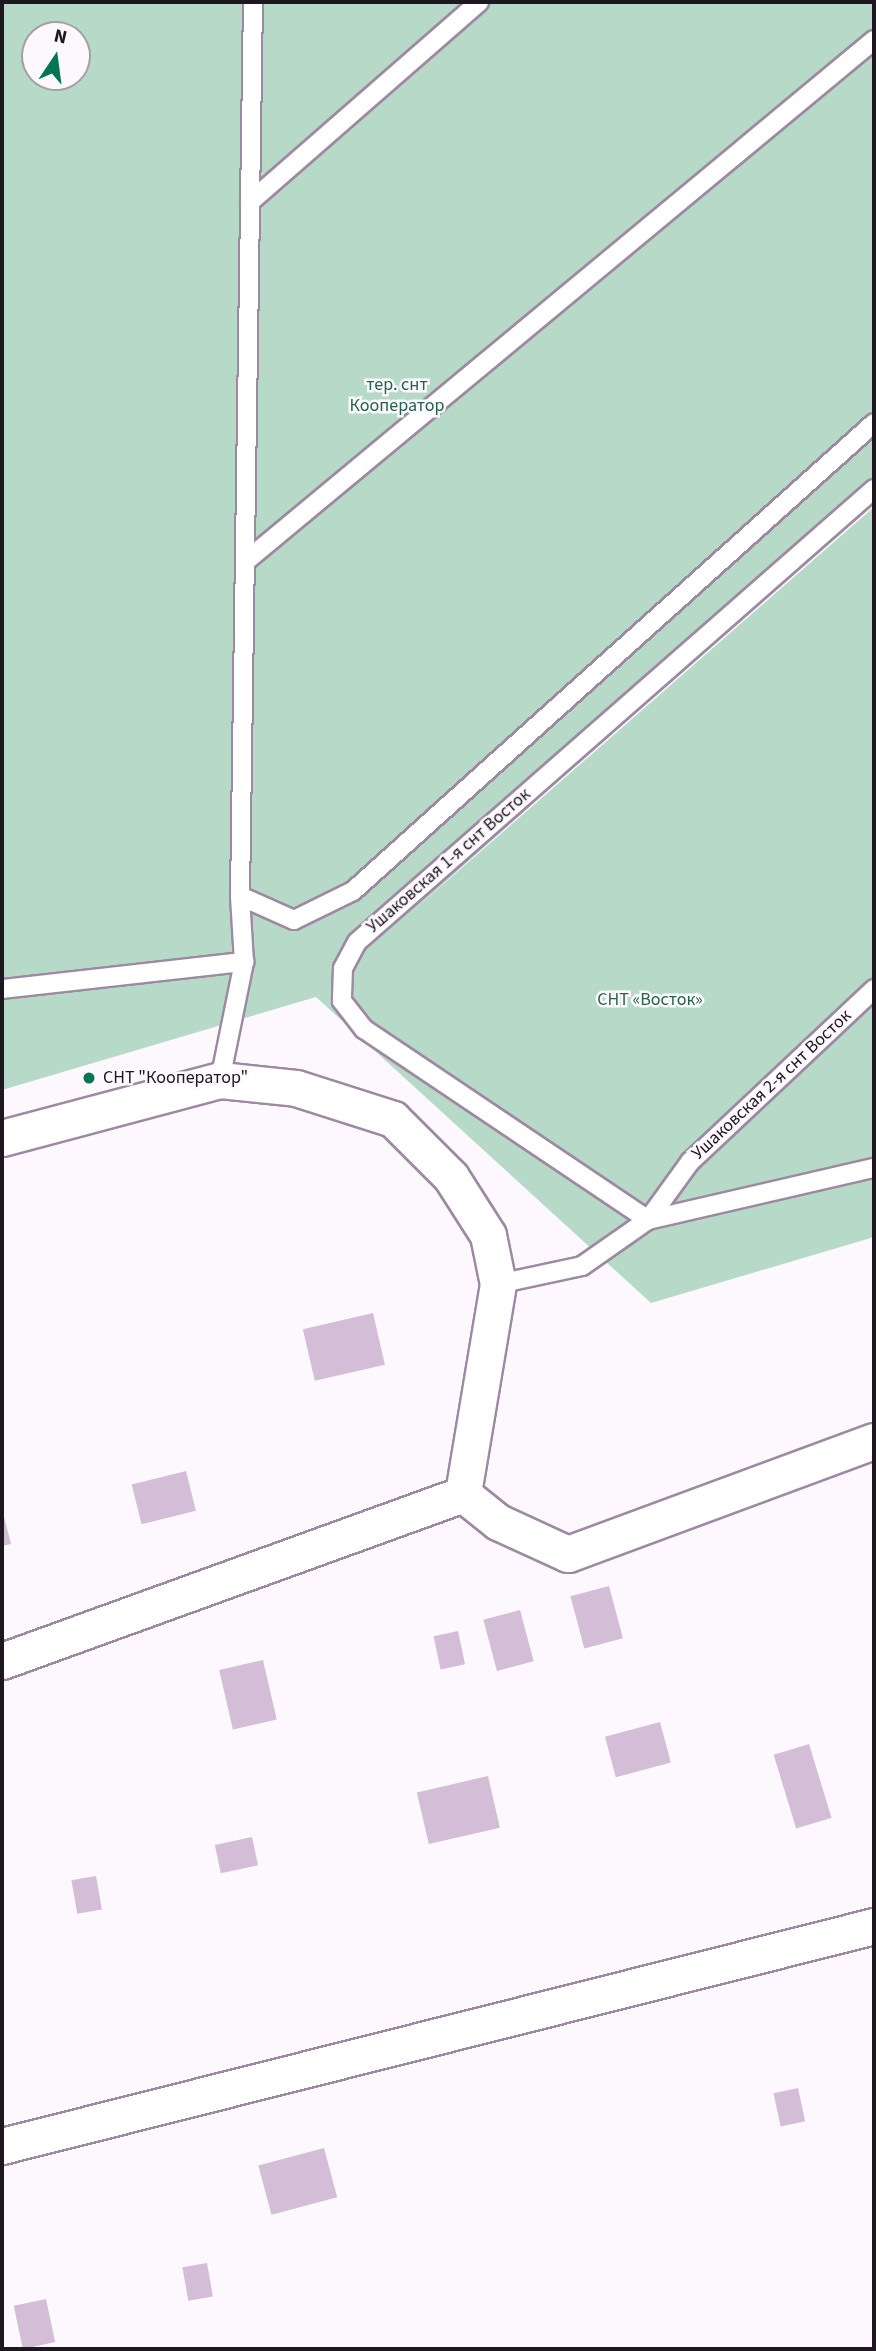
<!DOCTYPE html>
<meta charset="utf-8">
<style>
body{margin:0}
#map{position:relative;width:876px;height:2351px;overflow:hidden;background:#fcf8fd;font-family:"Source Sans 3",sans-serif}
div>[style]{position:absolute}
.green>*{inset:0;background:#b6dac7}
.building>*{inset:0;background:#d3bdd7;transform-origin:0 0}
.roads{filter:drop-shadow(2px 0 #9e89a2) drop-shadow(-2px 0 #9e89a2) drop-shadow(0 2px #9e89a2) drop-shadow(0 -2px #9e89a2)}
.service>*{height:18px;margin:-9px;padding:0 9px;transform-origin:9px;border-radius:9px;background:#fff}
.minor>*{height:35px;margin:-17.5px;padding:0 17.5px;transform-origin:17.5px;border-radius:17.5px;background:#fff}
.dots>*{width:19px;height:19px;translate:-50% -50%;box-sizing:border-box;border:4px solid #fcf8fd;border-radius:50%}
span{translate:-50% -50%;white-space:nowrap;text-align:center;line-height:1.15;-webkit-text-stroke:5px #fcf8fd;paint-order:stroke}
.park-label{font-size:18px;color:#246549}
.street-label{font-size:18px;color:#1f1720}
.poi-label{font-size:18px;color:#1f1720}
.left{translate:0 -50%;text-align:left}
.frame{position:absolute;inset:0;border:4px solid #1f1720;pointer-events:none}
.north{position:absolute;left:21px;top:21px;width:70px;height:70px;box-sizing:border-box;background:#fcf8fd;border:2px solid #a49ea5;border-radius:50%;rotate:13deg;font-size:19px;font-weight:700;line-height:28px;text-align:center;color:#1f1720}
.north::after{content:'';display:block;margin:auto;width:24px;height:32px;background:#057650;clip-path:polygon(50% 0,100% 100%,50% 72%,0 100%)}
</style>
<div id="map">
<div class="green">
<i style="clip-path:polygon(evenodd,2px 2px,874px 2px,874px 499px,407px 916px,874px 507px,874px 1237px,651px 1303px,316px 997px,2px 1090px,2px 2px,35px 35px,77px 35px,77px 77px,35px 77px,35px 35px)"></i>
</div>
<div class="building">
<i style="left:373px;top:1313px;width:53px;height:72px;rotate:77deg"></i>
<i style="left:186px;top:1471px;width:41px;height:56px;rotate:76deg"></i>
<i style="clip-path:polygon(2px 1509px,11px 1544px,2px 1546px)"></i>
<i style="left:609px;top:1586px;width:54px;height:40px;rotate:75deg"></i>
<i style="left:520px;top:1610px;width:53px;height:38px;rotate:75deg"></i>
<i style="left:458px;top:1631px;width:34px;height:25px;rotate:78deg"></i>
<i style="left:263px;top:1660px;width:61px;height:45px;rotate:77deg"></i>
<i style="left:660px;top:1722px;width:42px;height:57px;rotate:75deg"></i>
<i style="left:809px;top:1744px;width:77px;height:37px;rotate:73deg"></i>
<i style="left:488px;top:1776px;width:53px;height:73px;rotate:77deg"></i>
<i style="left:252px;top:1837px;width:29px;height:38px;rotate:78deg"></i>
<i style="left:96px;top:1876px;width:34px;height:25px;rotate:80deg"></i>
<i style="left:798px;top:2088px;width:34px;height:25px;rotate:78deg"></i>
<i style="left:324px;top:2148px;width:51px;height:68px;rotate:75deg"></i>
<i style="left:207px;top:2263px;width:34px;height:25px;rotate:80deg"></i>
<i style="left:46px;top:2299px;width:44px;height:33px;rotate:78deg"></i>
</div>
<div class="roads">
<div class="service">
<i style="left:250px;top:202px;width:304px;rotate:-41.1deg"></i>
<i style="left:874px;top:489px;width:687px;rotate:138.77deg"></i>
<i style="left:357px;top:942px;width:30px;rotate:118deg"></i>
<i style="left:343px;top:968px;width:33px;rotate:92deg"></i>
<i style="left:342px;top:1001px;width:36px;rotate:52deg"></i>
<i style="left:364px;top:1029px;width:342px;rotate:33.9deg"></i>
<i style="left:648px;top:1220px;width:232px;rotate:-13deg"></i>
<i style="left:246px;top:561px;width:816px;rotate:-39.68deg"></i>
<i style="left:240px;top:896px;width:59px;rotate:24deg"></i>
<i style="left:294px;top:920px;width:66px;rotate:-26.2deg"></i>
<i style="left:353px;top:891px;width:700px;rotate:-41.93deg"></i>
<i style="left:2px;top:989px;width:244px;rotate:-6.4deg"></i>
<i style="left:220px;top:1080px;width:120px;rotate:-78.5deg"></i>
<i style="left:244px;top:962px;width:66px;rotate:-93.5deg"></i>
<i style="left:240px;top:896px;width:894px;rotate:-89.17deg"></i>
<i style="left:498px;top:1284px;width:86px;rotate:-12.1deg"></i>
<i style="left:582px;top:1266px;width:80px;rotate:-34.9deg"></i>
<i style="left:648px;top:1220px;width:72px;rotate:-54.1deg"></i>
<i style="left:690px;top:1162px;width:253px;rotate:-43.2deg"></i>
</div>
<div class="minor">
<i style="left:2px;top:1138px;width:226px;rotate:-14.9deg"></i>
<i style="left:220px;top:1080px;width:76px;rotate:6deg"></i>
<i style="left:296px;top:1088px;width:102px;rotate:17.7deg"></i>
<i style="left:393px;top:1119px;width:82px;rotate:45deg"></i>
<i style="left:451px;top:1177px;width:69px;rotate:57.5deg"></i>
<i style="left:488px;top:1235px;width:50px;rotate:78.5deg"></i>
<i style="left:498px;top:1284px;width:213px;rotate:99.5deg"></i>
<i style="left:463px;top:1494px;width:45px;rotate:38.7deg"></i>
<i style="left:498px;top:1522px;width:77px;rotate:24.6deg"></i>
<i style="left:568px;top:1554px;width:326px;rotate:-20.3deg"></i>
<i style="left:2px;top:1661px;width:490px;rotate:-19.9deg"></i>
<i style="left:2px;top:2146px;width:899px;rotate:-14.16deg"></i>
</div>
</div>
<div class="dots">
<i style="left:89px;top:1078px;background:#057650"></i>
</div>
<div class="park-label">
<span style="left:397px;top:396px">тер. снт<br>Кооператор</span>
<span style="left:650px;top:1000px">СНТ «Восток»</span>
</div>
<div class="street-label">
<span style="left:449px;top:861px;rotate:-41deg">Ушаковская 1-я снт Восток</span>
<span style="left:772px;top:1085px;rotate:-43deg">Ушаковская 2-я снт Восток</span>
</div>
<div class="poi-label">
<span class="left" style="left:103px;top:1078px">СНТ "Кооператор"</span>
</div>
<div class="frame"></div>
<div class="north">N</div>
</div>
